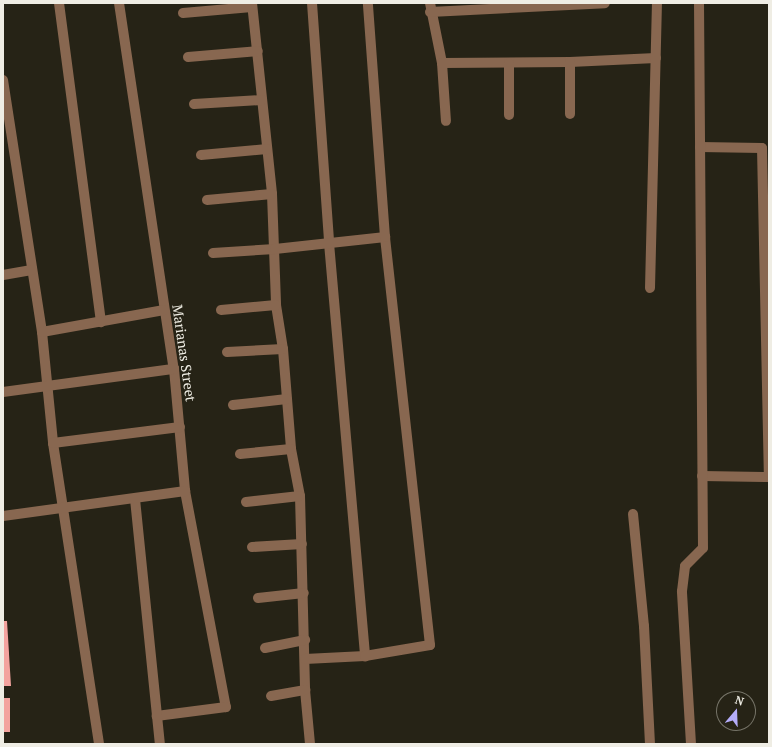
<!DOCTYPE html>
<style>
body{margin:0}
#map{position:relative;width:772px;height:747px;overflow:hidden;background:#262316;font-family:"PT Serif",serif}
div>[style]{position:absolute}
.building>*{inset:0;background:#f3a39e;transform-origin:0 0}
.minor>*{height:10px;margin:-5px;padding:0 5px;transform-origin:5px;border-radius:5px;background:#886750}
span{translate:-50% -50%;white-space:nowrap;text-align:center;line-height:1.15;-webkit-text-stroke:4px #262316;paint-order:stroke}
.street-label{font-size:14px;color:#efede4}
.frame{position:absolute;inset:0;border:4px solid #efede4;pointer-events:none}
.north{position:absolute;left:716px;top:691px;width:40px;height:40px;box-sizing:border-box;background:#262316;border:1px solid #767468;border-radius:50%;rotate:19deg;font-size:11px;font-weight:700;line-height:16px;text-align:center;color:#efede4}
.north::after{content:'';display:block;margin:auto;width:14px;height:18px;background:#b4acf9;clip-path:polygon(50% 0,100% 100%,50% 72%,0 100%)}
</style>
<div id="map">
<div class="building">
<i style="clip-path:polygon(3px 621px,7px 621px,11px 686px,3px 686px)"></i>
<i style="left:3px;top:698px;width:7px;height:34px"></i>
</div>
<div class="minor">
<i style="left:59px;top:3px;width:322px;rotate:82.5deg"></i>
<i style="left:119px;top:3px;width:370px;rotate:81.5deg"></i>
<i style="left:174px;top:369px;width:122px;rotate:84.8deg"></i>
<i style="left:185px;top:491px;width:220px;rotate:79.3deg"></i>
<i style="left:226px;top:707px;width:70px;rotate:172.6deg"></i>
<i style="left:252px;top:3px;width:192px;rotate:84deg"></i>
<i style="left:272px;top:194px;width:111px;rotate:87.9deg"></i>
<i style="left:276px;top:305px;width:45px;rotate:81deg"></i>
<i style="left:283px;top:349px;width:100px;rotate:85.4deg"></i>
<i style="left:291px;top:449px;width:48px;rotate:79.2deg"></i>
<i style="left:300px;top:496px;width:194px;rotate:88.5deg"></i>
<i style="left:305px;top:690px;width:54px;rotate:84.7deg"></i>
<i style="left:312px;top:3px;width:241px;rotate:85.9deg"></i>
<i style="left:329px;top:243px;width:415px;rotate:85deg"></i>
<i style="left:430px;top:3px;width:61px;rotate:78.7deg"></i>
<i style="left:442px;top:63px;width:58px;rotate:86.1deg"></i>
<i style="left:430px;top:12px;width:175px;rotate:-2.9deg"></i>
<i style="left:183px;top:13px;width:69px;rotate:-5deg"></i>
<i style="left:188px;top:57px;width:70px;rotate:-4.9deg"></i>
<i style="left:442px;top:63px;width:128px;rotate:-0.4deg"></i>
<i style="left:570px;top:62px;width:86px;rotate:-2.7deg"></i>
<i style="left:3px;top:80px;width:255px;rotate:81.2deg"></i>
<i style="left:42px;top:332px;width:112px;rotate:84.3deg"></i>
<i style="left:53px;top:443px;width:304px;rotate:81.3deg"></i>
<i style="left:194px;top:104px;width:68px;rotate:-3.4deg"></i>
<i style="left:570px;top:114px;width:52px;rotate:-90deg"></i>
<i style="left:509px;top:115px;width:52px;rotate:-90deg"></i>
<i style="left:700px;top:147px;width:62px;rotate:0.9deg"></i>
<i style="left:762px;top:148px;width:329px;rotate:88.8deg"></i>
<i style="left:201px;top:155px;width:66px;rotate:-5.2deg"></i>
<i style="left:207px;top:200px;width:65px;rotate:-5.3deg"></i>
<i style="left:213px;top:253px;width:62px;rotate:-3.7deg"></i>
<i style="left:275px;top:249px;width:111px;rotate:-6.2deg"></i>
<i style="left:3px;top:275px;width:29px;rotate:-10deg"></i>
<i style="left:650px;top:288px;width:285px;rotate:-88.6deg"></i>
<i style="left:221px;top:310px;width:55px;rotate:-5.2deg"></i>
<i style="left:42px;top:332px;width:124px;rotate:-10.2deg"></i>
<i style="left:227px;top:352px;width:56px;rotate:-3.1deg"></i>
<i style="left:3px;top:392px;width:173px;rotate:-7.7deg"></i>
<i style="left:233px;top:405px;width:54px;rotate:-6.3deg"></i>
<i style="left:53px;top:443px;width:128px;rotate:-7.2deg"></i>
<i style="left:240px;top:454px;width:51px;rotate:-5.6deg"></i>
<i style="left:702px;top:476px;width:67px;rotate:0.9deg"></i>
<i style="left:135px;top:499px;width:246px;rotate:84.2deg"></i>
<i style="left:246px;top:502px;width:54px;rotate:-6.3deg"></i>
<i style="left:633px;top:514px;width:113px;rotate:84.4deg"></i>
<i style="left:644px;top:626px;width:118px;rotate:87.1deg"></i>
<i style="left:3px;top:516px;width:184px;rotate:-7.8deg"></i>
<i style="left:252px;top:547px;width:50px;rotate:-3.4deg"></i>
<i style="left:258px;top:598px;width:46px;rotate:-6.2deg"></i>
<i style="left:265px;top:648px;width:41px;rotate:-11.3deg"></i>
<i style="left:305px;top:659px;width:60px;rotate:-2.9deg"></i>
<i style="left:365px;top:656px;width:66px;rotate:-9.6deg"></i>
<i style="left:430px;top:645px;width:410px;rotate:-96.3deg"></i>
<i style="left:385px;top:237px;width:235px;rotate:-94.2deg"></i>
<i style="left:271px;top:696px;width:35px;rotate:-10deg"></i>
<i style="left:691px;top:744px;width:153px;rotate:-93.4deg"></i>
<i style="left:682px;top:591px;width:25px;rotate:-83deg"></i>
<i style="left:685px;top:566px;width:25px;rotate:-45deg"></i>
<i style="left:703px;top:548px;width:545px;rotate:-90.42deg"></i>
</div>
<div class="street-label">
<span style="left:184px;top:353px;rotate:82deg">Marianas Street</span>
</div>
<div class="frame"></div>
<div class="north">N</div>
</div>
